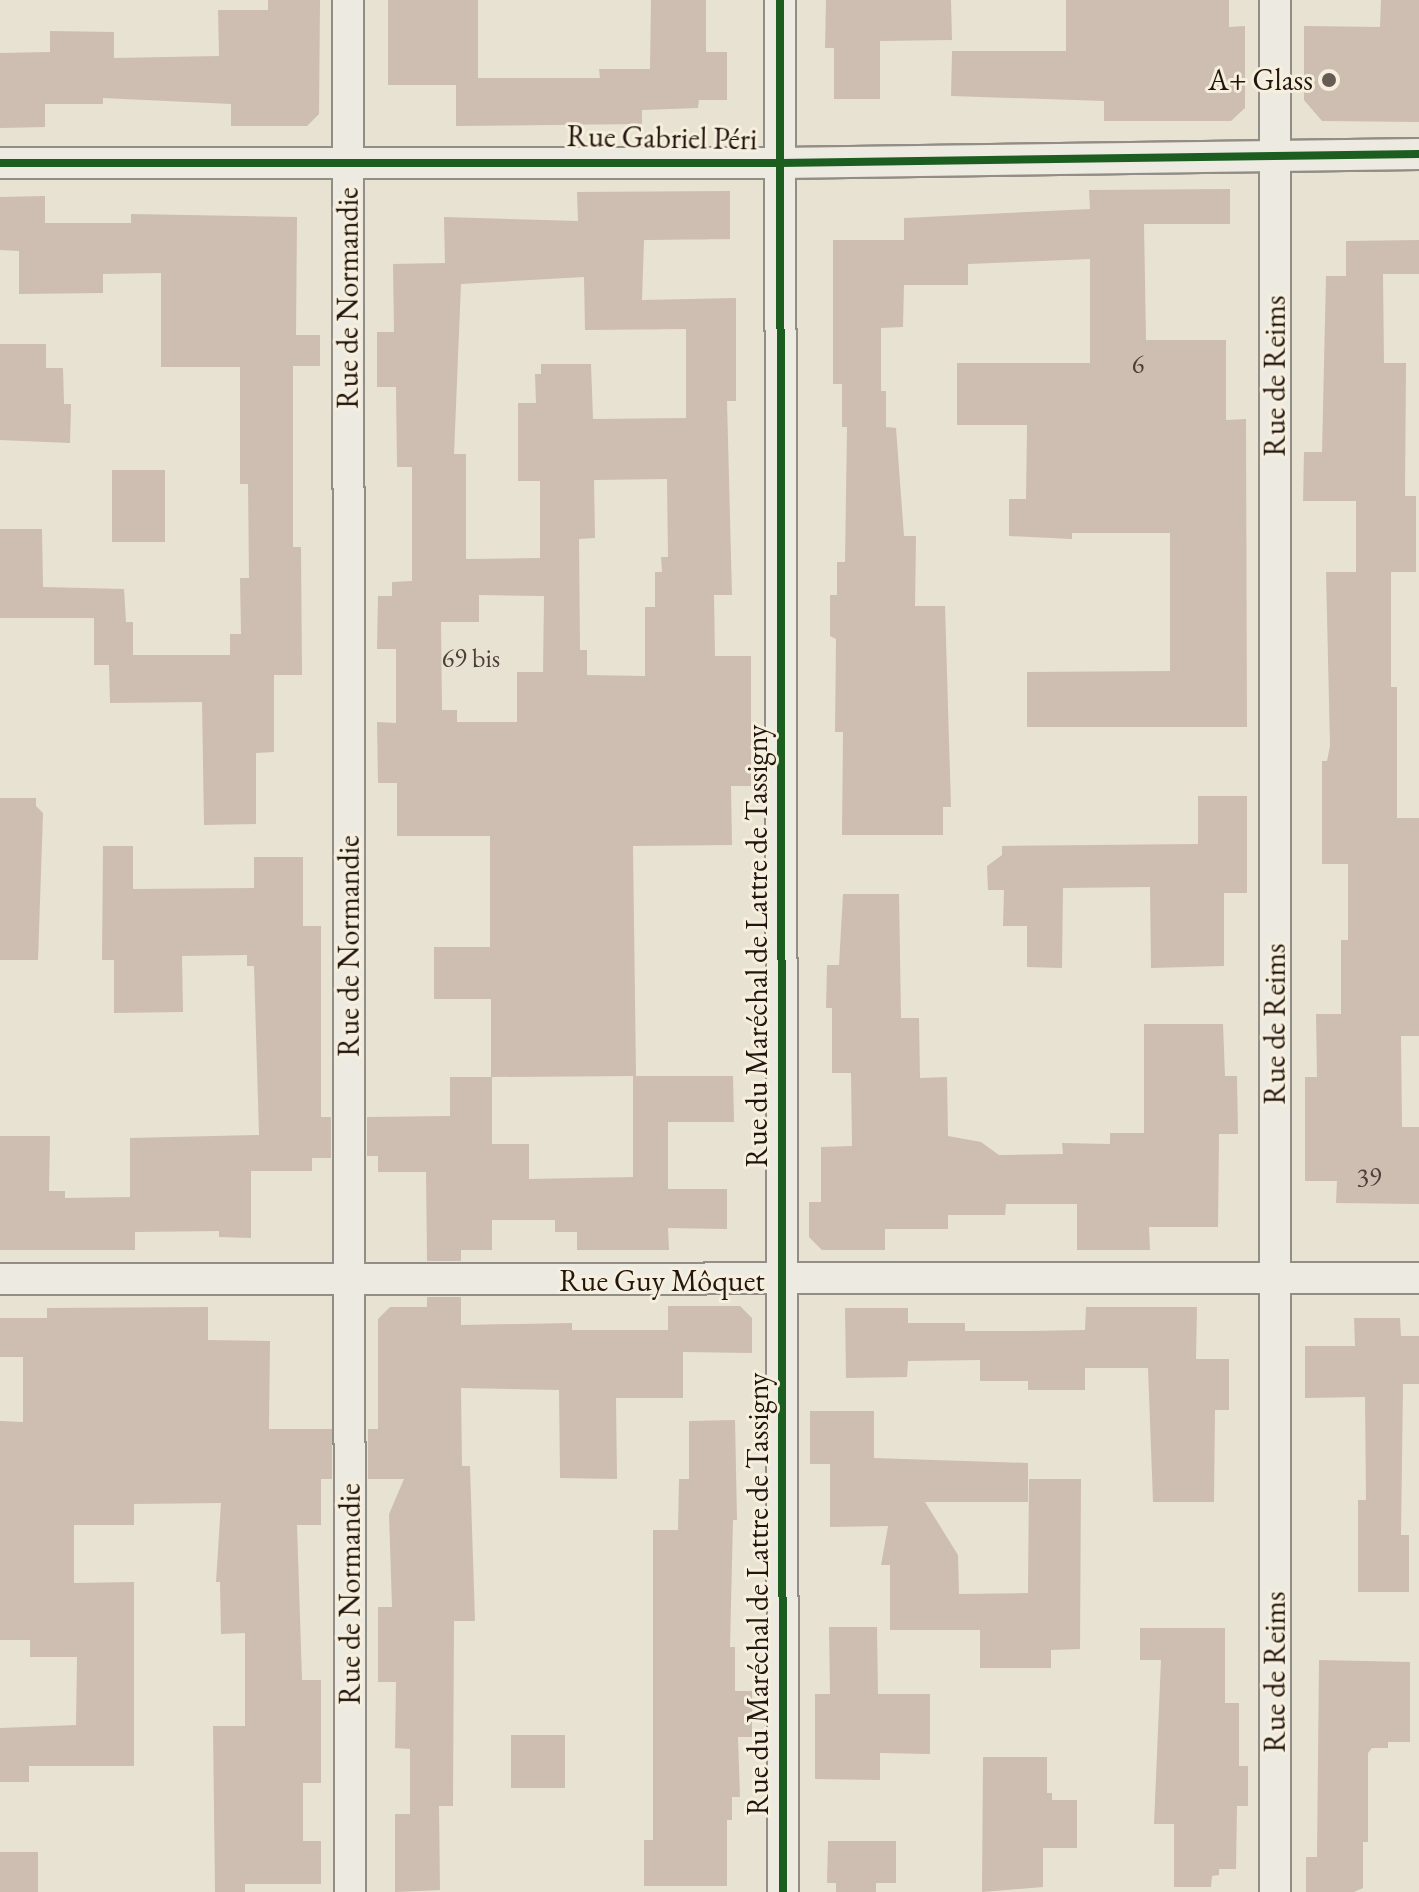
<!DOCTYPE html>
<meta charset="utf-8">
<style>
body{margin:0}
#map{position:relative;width:1419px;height:1892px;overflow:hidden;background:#e8e2d3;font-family:"EB Garamond",serif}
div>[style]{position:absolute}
.building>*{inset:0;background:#cdbeb1;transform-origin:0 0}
.roads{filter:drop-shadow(2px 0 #938e85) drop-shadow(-2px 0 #938e85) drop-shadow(0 2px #938e85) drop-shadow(0 -2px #938e85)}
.minor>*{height:30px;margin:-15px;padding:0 15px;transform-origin:15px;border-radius:15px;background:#edeae2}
.cycleway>*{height:8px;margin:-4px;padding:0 4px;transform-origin:4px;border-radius:4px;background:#1b5e20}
.dots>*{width:22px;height:22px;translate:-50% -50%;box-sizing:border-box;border:4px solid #f6efdd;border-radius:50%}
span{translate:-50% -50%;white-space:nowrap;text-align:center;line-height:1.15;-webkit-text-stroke:6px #f6efdd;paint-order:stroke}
.number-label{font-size:26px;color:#4d3e37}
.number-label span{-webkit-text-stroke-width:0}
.poi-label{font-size:30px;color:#22140e}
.right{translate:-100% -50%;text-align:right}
.street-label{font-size:30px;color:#22140e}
</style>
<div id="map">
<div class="building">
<i style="clip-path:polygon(268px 0,320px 0,319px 114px,307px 126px,231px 126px,231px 104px,103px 98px,103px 104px,45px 104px,45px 127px,0 128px,0 53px,50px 52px,50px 31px,114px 32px,114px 58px,219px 56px,218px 10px,268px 10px)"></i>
<i style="clip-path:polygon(388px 0,478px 0,478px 78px,600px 78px,599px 69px,650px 69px,651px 0,706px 0,706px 52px,727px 52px,727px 100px,699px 100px,698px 108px,642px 110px,642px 124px,456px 126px,456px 85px,388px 85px)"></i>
<i style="clip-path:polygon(826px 0,951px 0,952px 40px,880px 41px,880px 99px,834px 99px,834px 48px,825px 48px)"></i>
<i style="clip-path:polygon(1066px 0,1229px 0,1229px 27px,1245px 26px,1245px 108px,1231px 121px,1104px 121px,1104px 101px,951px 96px,952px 51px,1066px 51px)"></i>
<i style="clip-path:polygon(1381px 0,1419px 0,1419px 122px,1322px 121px,1304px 100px,1304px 26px,1380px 27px)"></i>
<i style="clip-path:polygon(1230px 189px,1230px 224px,1144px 224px,1146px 340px,1226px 340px,1226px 420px,1246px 419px,1247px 727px,1027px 727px,1027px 672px,1170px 671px,1170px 533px,1072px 533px,1072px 539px,1009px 536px,1009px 499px,1026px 499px,1027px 425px,957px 425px,957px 363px,1090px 363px,1090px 259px,968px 264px,968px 285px,904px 285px,903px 327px,881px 328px,881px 391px,886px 391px,886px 427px,896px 428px,904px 536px,916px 536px,915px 606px,945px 606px,951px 807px,943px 807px,943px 835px,842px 835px,843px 732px,835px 732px,836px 639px,830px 636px,830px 595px,837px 595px,837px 562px,845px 562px,847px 427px,842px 427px,842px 384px,833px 384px,833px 240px,904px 240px,904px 218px,1090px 209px,1089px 190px)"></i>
<i style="clip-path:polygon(evenodd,730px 191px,730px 239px,644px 240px,642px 300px,736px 298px,736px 401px,727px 401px,732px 595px,714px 595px,715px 656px,751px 656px,751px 786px,731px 786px,732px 845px,633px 846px,636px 1076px,733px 1076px,734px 1122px,668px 1122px,668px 1189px,727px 1189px,727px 1229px,668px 1228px,669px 1250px,577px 1250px,577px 1232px,555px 1232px,555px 1220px,492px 1220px,492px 1250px,461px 1250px,461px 1261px,427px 1261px,426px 1172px,378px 1172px,378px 1156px,367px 1156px,367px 1117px,450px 1116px,450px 1077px,491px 1077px,491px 999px,434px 999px,434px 947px,490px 947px,490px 836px,397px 836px,397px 783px,378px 783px,377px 722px,396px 723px,396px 649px,377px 649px,378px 596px,392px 596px,392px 582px,412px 581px,412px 467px,397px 467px,396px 387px,377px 387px,377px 332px,394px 332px,393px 264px,445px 263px,444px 217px,578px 221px,577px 192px,730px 191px,584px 277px,585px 330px,686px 329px,686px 418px,593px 419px,591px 364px,541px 364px,541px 374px,535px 374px,536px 403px,518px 403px,518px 481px,540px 481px,540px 558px,466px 559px,466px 454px,454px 454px,461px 284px,584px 277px,730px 191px,667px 479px,668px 557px,661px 557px,662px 572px,655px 572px,655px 607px,645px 607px,645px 676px,587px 675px,587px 650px,580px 650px,579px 539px,595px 538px,594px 480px,667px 479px,730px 191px,479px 595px,544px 596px,543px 672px,517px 672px,517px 722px,457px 722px,457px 710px,442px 710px,441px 622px,479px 622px,479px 595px,730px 191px,633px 1076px,633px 1177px,529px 1179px,529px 1144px,492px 1144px,492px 1077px,633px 1076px)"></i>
<i style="clip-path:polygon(45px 196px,45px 223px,131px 223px,131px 214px,297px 217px,296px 335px,320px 335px,320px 366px,293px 366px,293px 547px,301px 547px,302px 675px,274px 675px,274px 752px,256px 753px,256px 824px,204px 825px,202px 702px,110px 703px,109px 665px,94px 665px,94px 618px,0 618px,0 529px,42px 529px,43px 587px,124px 589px,126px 622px,133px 622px,133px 655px,230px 655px,230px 634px,241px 634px,240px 578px,249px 578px,248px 484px,240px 484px,240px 367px,161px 367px,161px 273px,103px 274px,103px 293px,19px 294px,19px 251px,0 250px,0 197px)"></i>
<i style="clip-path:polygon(1419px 240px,1419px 274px,1383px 274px,1384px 363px,1406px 363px,1405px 496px,1416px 496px,1416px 572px,1391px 572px,1391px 687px,1397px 687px,1397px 818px,1419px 818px,1419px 1036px,1401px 1036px,1402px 1127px,1419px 1127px,1419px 1204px,1336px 1203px,1337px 1181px,1305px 1181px,1305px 1077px,1317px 1077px,1316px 1014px,1341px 1014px,1341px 940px,1348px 940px,1348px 864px,1322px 864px,1322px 761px,1327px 761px,1330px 746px,1326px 572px,1356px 572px,1356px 501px,1303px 501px,1304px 452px,1322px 452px,1326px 276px,1346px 276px,1346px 241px)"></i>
<i style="clip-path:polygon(0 344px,46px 344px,46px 368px,63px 368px,64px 404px,71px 404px,70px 443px,0 440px)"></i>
<i style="left:112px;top:470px;width:53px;height:72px"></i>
<i style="clip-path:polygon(1198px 796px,1247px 796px,1247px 893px,1224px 893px,1224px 966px,1151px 968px,1150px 887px,1063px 888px,1062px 968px,1027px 967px,1027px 926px,1003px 926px,1004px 890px,988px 890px,987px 866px,1002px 855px,1002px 846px,1198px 844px)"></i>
<i style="clip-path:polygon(0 798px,36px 798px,36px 806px,43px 813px,38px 960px,0 960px)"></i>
<i style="clip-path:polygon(103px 846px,133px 846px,133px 889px,254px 888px,254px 857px,303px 857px,303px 926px,321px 926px,321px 1117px,331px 1117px,331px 1158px,312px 1158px,312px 1171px,251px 1171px,251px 1238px,219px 1237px,219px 1231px,135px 1232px,135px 1250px,0 1250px,0 1136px,50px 1136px,49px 1191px,65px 1191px,65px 1198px,130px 1197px,130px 1138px,259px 1135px,254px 966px,247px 966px,247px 955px,182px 956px,183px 1012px,114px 1013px,114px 960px,102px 960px)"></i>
<i style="clip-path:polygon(843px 894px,899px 894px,901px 1018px,919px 1018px,920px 1078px,947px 1077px,948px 1136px,981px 1142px,999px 1155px,1063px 1154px,1062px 1143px,1110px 1144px,1110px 1133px,1144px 1133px,1144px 1024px,1223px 1024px,1225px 1076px,1237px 1076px,1238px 1134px,1219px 1134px,1218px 1227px,1149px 1227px,1150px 1250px,1077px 1250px,1077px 1204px,1006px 1204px,1005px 1215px,948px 1215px,948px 1229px,885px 1229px,885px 1250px,822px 1250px,809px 1237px,809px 1202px,821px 1202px,821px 1147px,852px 1146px,851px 1073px,832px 1073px,832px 1008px,826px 1008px,827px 965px,839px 965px)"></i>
<i style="clip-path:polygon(427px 1297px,461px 1297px,461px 1325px,572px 1323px,572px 1330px,668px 1330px,668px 1306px,740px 1306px,752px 1318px,752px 1353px,683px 1352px,683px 1398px,616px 1398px,617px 1479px,560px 1478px,559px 1390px,461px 1388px,462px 1466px,470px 1466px,475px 1621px,454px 1621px,453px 1806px,439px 1806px,440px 1890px,395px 1892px,395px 1814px,410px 1814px,410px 1749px,395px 1748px,396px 1682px,378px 1682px,378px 1607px,392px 1607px,389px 1514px,404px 1479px,368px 1479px,368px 1429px,378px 1429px,378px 1319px,390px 1307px,427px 1307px)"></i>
<i style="clip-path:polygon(208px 1307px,208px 1340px,270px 1341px,269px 1429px,332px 1429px,332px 1479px,321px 1479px,321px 1525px,297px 1525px,302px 1680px,321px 1680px,321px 1783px,303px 1783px,303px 1841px,321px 1841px,321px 1884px,245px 1884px,245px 1892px,215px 1892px,213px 1726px,245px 1726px,245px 1633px,221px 1634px,220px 1582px,216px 1582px,221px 1503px,134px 1504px,134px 1525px,74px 1525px,74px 1583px,134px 1582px,134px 1766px,29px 1766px,29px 1782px,0 1782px,0 1728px,76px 1725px,77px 1657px,30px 1657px,30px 1640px,0 1640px,0 1421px,23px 1422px,23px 1357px,0 1357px,0 1318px,47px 1318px,47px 1308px)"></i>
<i style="clip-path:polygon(1086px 1307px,1197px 1307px,1196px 1359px,1229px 1359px,1229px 1410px,1215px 1410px,1214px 1502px,1153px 1502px,1148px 1368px,1085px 1368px,1085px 1390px,1028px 1390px,1028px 1381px,980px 1381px,980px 1360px,908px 1361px,907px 1377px,846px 1378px,845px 1308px,908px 1308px,908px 1323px,965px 1323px,965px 1331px,1028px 1331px,1085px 1330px)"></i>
<i style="clip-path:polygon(1354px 1318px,1400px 1318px,1401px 1336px,1419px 1336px,1419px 1384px,1403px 1384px,1401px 1535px,1409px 1535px,1409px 1592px,1358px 1592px,1358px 1500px,1366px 1500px,1365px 1397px,1305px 1398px,1305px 1346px,1355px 1346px)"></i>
<i style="clip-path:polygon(810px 1411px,874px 1411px,874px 1458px,1028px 1463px,1028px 1502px,925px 1502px,958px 1555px,959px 1594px,1028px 1593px,1029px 1479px,1081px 1479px,1080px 1649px,1051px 1650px,1051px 1668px,980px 1668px,980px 1630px,890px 1630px,890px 1565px,881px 1565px,888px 1526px,830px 1527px,830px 1464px,810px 1464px)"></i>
<i style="clip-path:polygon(735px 1420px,737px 1520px,733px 1520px,730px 1647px,735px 1647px,735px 1691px,752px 1691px,752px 1737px,738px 1737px,740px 1797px,732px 1797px,732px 1820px,727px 1820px,727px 1886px,644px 1886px,644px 1840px,653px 1840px,653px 1530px,678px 1530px,679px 1479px,689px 1479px,689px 1421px)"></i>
<i style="clip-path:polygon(829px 1627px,877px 1627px,878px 1694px,930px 1694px,930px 1754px,880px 1753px,880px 1780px,815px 1779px,815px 1694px,830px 1694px)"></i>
<i style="clip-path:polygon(1140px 1628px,1225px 1628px,1225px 1703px,1239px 1703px,1239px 1766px,1248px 1766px,1248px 1806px,1237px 1806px,1236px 1869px,1219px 1869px,1219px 1875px,1212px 1876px,1211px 1887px,1174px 1887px,1174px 1824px,1154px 1824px,1161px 1660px,1140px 1660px)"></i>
<i style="clip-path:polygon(1319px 1660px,1410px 1662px,1410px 1742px,1388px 1742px,1388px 1748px,1372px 1748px,1368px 1753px,1368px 1842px,1363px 1842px,1363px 1888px,1354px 1892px,1306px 1892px,1306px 1857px,1317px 1857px)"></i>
<i style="left:565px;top:1735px;width:53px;height:54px;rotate:90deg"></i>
<i style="clip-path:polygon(983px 1757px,1047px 1757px,1047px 1793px,1052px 1793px,1052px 1800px,1077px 1800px,1077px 1848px,1043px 1848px,1043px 1887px,982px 1892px)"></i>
<i style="clip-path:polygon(828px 1841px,896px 1841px,896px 1883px,876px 1883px,876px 1892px,836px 1892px,836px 1883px,827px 1883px)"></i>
<i style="left:0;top:1852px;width:38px;height:40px"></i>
</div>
<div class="roads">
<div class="minor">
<i style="left:348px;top:0;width:1892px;rotate:89.94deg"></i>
<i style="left:780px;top:0;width:1892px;rotate:89.91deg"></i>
<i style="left:1275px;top:0;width:1892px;rotate:90deg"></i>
<i style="left:0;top:163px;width:780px"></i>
<i style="left:780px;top:163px;width:639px;rotate:-0.81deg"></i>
<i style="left:0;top:1279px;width:1419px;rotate:-0.04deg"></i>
</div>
</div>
<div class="cycleway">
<i style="left:780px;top:0;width:1892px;rotate:89.91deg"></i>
<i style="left:0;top:163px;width:780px"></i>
<i style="left:780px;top:163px;width:639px;rotate:-0.81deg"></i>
</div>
<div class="dots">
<i style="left:1329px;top:80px;background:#675c53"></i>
</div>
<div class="number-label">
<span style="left:1138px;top:365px">6</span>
<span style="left:471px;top:659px">69 bis</span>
<span style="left:1369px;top:1178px">39</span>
</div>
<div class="poi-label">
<span class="right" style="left:1313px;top:80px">A+ Glass</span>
</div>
<div class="street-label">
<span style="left:662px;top:138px;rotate:1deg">Rue Gabriel Péri</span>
<span style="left:348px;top:298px;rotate:-90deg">Rue de Normandie</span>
<span style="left:1275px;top:376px;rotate:-90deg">Rue de Reims</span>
<span style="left:349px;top:946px;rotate:-90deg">Rue de Normandie</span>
<span style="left:757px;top:946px;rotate:-90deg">Rue du Maréchal de Lattre de Tassigny</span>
<span style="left:1275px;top:1024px;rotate:-90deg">Rue de Reims</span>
<span style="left:662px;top:1281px">Rue Guy Môquet</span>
<span style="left:350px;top:1594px;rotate:-90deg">Rue de Normandie</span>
<span style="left:758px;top:1594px;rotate:-90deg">Rue du Maréchal de Lattre de Tassigny</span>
<span style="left:1275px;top:1672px;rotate:-90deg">Rue de Reims</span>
</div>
</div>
